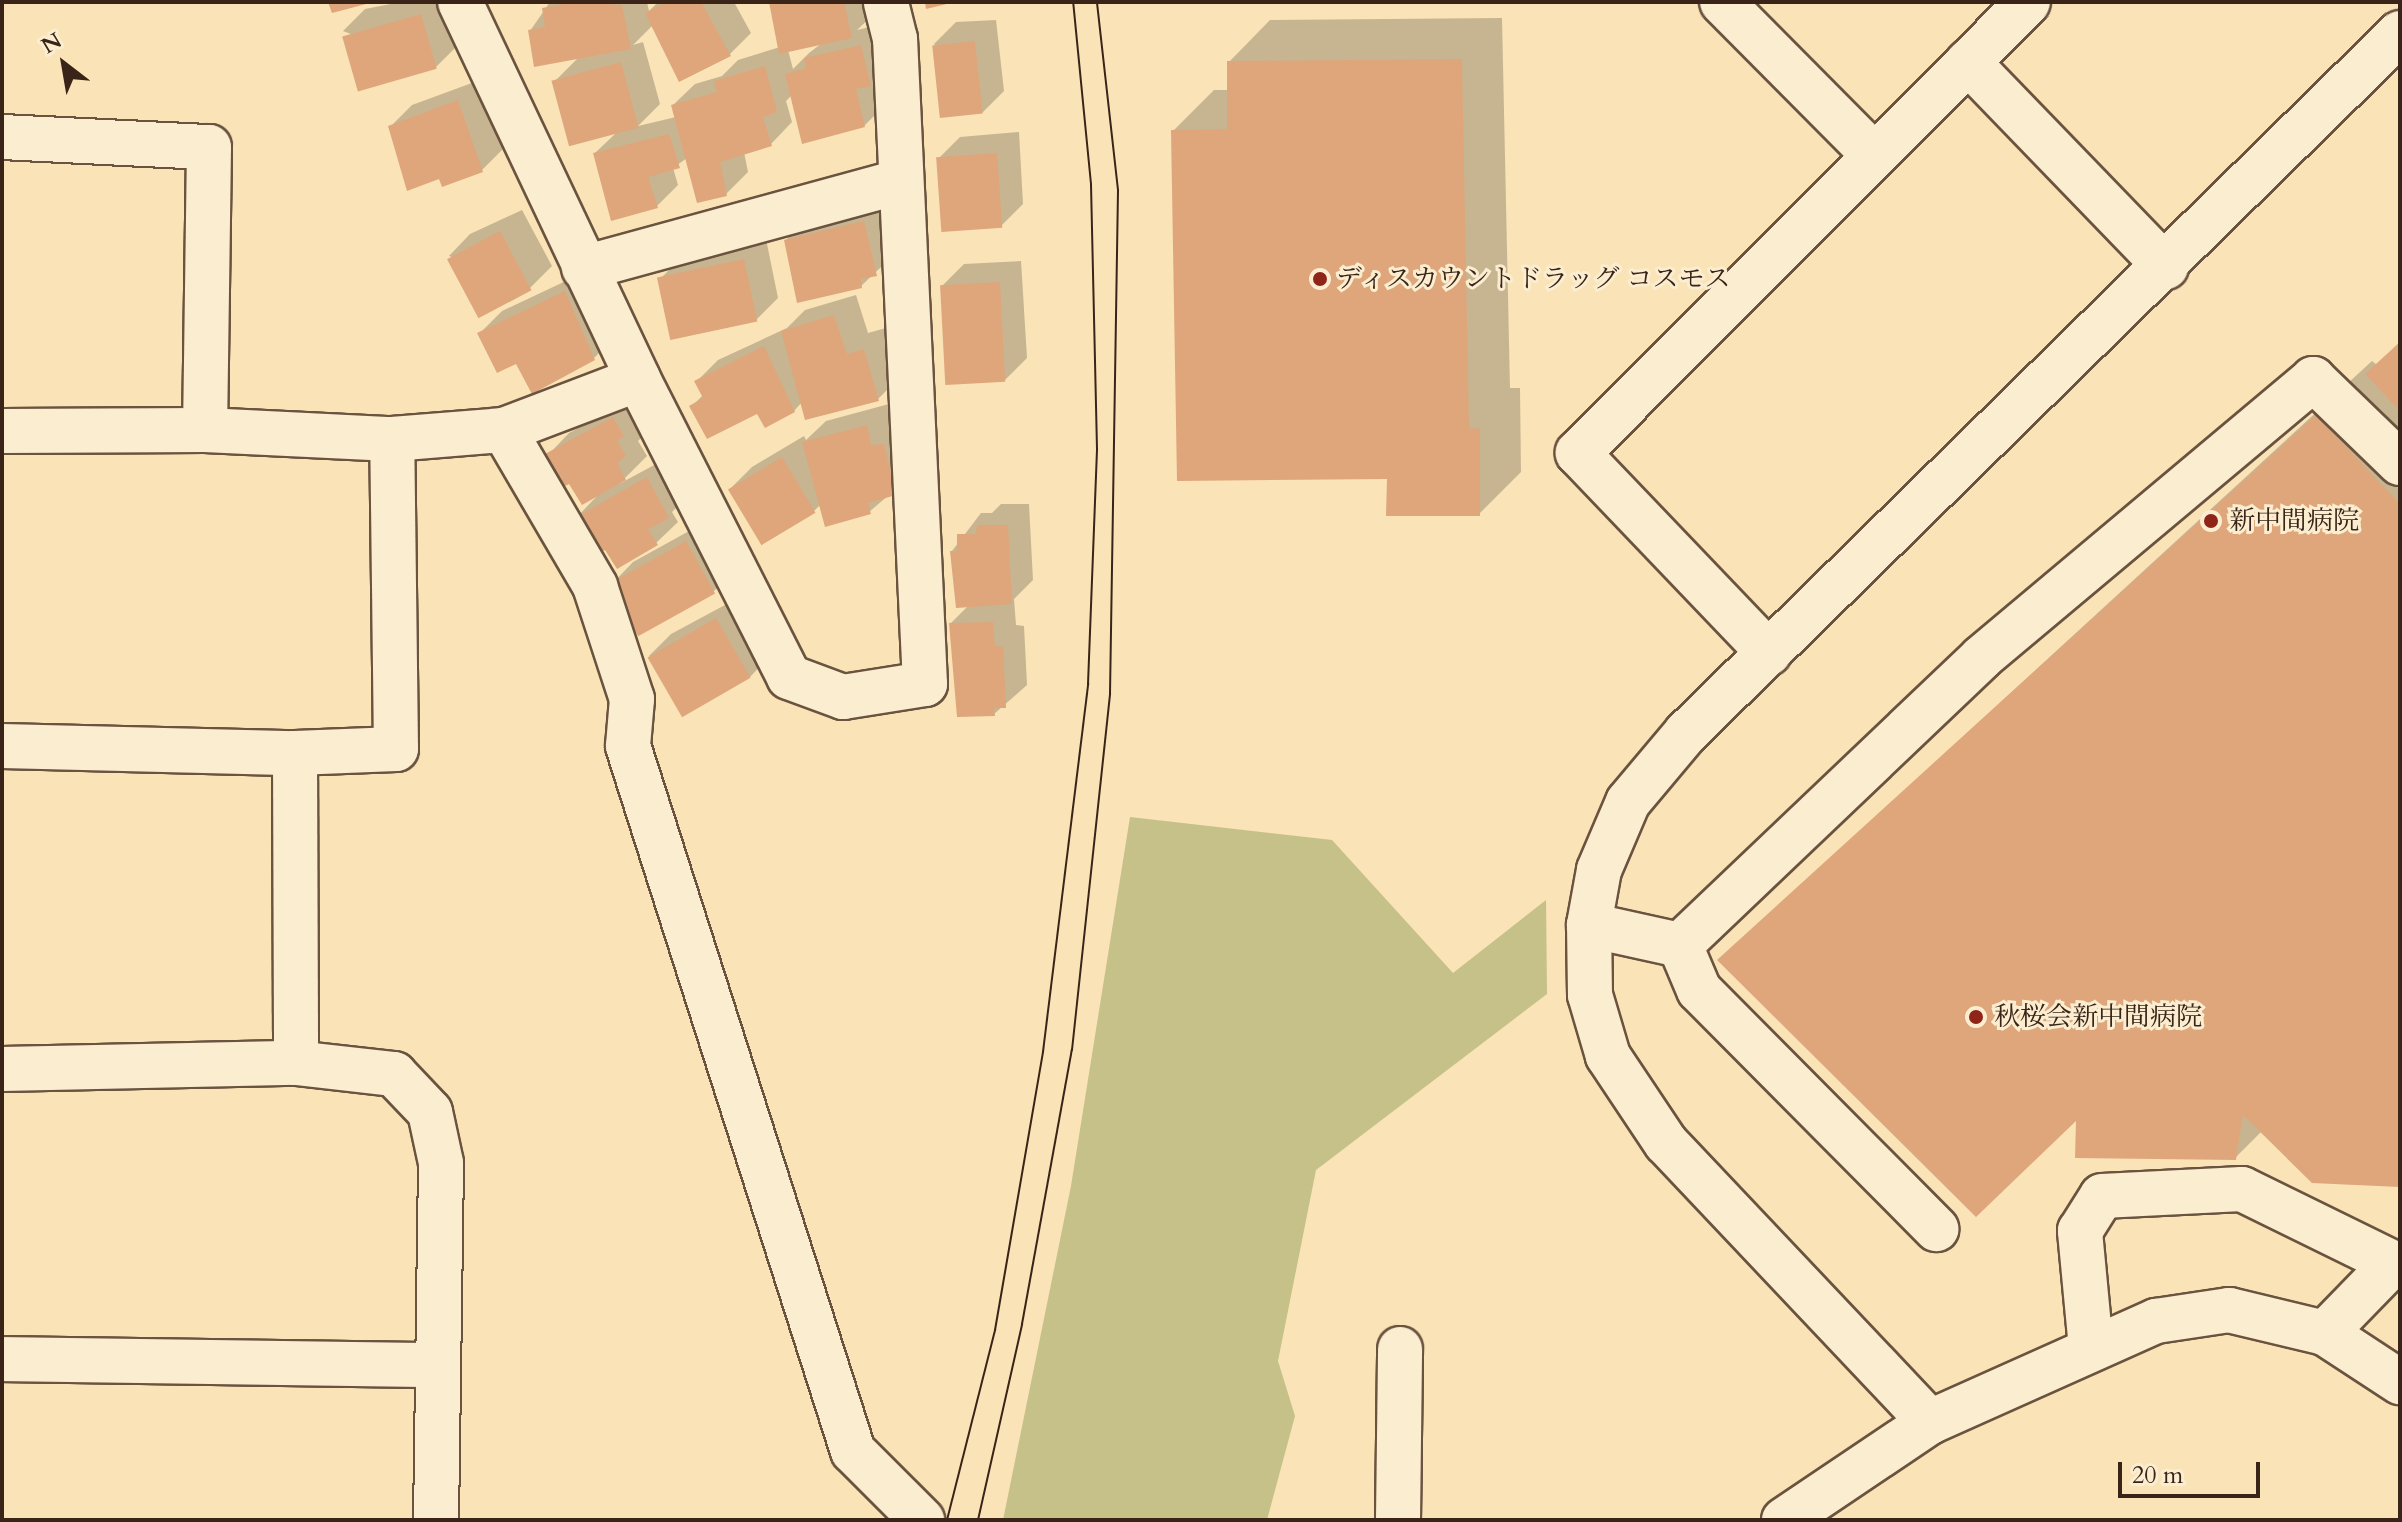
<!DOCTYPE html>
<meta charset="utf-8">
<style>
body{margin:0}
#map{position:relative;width:2402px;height:1522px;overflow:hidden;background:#f9e3b7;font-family:Cardo,"Noto Serif JP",serif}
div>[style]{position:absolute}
.green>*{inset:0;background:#c5c189}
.shadow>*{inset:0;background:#0003}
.building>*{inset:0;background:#dea67a;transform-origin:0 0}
.roads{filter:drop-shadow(2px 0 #6a533f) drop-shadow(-2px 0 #6a533f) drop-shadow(0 2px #6a533f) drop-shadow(0 -2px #6a533f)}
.minor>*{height:44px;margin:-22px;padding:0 22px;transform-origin:22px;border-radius:22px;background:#fbedd0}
.tram>*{height:2px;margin:-1px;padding:0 1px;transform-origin:1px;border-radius:1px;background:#3a2317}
.dots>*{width:22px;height:22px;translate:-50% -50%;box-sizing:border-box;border:4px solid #fbedd0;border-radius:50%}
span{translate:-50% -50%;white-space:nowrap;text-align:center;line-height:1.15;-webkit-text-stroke:6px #fbedd0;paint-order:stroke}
.poi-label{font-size:26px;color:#3a2317}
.left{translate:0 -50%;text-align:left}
.frame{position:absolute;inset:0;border:4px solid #3a2317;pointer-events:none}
.north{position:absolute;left:24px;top:24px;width:80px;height:80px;-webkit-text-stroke:6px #fbedd0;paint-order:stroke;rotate:329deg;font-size:22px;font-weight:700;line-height:32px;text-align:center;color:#3a2317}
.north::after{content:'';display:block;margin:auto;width:28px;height:36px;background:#3a2317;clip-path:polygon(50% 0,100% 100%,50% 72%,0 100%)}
.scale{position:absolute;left:2118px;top:1462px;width:142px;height:36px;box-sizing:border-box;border:4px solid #3a2317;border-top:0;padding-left:10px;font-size:24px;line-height:28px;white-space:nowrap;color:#3a2317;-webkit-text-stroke:6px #fbedd0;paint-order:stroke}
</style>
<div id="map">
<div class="green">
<i style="clip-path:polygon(1130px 817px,1332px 840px,1453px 973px,1546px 900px,1547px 994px,1316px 1170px,1278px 1361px,1295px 1416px,1267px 1520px,1003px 1520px,1071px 1186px)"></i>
</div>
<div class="shadow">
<i style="clip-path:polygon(401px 2px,445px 2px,458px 45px,436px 67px,343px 31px,365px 9px)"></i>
<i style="clip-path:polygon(evenodd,550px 2px,647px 2px,649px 11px,658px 2px,734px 2px,751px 33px,729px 55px,653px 25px,633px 45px,643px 42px,660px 104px,638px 126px,676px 117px,673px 105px,695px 84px,722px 76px,738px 60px,780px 47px,771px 2px,870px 2px,873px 15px,857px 30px,882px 24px,886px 104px,864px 126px,792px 95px,786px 101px,792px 122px,771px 144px,744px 152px,748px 172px,726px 194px,687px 158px,673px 168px,678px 185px,657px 206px,595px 153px,616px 133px,554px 82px,580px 56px,530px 31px,550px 2px,822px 43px,809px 53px,793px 69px,788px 50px,822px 43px)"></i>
<i style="clip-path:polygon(1502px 18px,1510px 388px,1520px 388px,1521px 472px,1479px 514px,1389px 477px,1173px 131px,1214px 90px,1229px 90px,1229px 62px,1270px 20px)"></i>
<i style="clip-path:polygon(996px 20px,1004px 91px,982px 113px,934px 44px,956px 22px)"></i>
<i style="clip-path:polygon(480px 80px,504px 148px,482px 170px,440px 177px,390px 127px,412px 105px)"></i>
<i style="clip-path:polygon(1019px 132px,1023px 204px,1001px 226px,938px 159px,960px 137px)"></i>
<i style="clip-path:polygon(886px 201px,897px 252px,861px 286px,786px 240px,808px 218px)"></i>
<i style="clip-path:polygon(522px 210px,552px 266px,530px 288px,449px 256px,470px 234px)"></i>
<i style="clip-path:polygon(766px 239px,778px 298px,756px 320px,659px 280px,681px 258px)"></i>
<i style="clip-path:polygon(1021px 261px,1027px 358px,1005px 380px,942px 286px,964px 264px)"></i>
<i style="clip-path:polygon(587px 271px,616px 336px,594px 358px,533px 391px,517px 362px,480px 333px,502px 311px)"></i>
<i style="clip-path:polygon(856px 295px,868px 333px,886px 328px,900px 377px,878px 399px,802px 402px,794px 411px,692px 406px,704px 394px,696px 382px,718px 360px,787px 328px,805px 310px)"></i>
<i style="clip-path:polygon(2400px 342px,2400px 1185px,2262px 1131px,2235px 1158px,2078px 1116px,1720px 960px,2372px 361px,2377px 365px)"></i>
<i style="clip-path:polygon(635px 397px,647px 432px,638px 441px,647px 456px,619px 484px,669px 457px,690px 494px,672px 512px,678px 522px,656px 543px,606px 547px,573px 521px,599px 494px,570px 481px,548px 455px,569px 433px)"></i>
<i style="clip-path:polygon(889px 404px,892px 424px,917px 471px,869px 512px,821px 504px,814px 511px,730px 489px,752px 467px,804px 436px,806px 440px,826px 421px)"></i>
<i style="clip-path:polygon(1001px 504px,1029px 504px,1033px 580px,1014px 599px,1016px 625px,1024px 626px,1027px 685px,994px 714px,951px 623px,969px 605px,952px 551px,981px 513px,992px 513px)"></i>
<i style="clip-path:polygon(709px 520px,736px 569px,714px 591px,644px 629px,612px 584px,633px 562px)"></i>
<i style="clip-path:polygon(738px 598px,771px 655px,750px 677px,649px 656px,671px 634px)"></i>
</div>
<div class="building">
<i style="clip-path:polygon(328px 2px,369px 2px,370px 3px,332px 13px)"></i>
<i style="clip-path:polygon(575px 2px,622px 5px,631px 49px,534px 67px,528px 30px,545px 27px,542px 8px)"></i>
<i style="clip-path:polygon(666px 2px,701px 2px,731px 56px,679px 82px,645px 13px)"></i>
<i style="clip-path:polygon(769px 2px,844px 2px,852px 38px,779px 54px)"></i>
<i style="clip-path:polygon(925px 2px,951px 2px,951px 3px,926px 9px)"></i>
<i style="left:421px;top:14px;width:57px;height:82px;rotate:74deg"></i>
<i style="left:975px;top:41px;width:73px;height:43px;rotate:84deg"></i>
<i style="clip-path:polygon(861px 45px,871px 86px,856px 89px,865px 127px,802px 144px,785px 74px,806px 68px,804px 58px)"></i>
<i style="clip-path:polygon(1462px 59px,1469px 429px,1480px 428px,1480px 516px,1386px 516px,1387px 479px,1177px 481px,1171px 130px,1227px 129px,1227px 61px)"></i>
<i style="left:621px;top:62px;width:68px;height:72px;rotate:75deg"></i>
<i style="clip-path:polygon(765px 66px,777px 112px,763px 117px,772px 146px,720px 162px,727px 196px,697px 203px,671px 105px,717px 92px,714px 81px)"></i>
<i style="clip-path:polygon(458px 100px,483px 172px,442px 187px,439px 179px,407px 191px,388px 126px)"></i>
<i style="clip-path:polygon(669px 134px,680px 168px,648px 177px,658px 208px,611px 221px,593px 153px)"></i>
<i style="left:997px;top:153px;width:75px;height:61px;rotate:86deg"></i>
<i style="clip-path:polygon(864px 221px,877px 276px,861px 279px,862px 288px,797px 303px,784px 240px)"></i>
<i style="left:500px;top:231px;width:67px;height:60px;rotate:62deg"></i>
<i style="left:744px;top:259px;width:64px;height:89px;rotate:78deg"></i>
<i style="left:1000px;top:282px;width:100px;height:60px;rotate:87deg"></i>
<i style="clip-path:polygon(565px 291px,595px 360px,532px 394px,516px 364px,497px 373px,477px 333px)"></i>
<i style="clip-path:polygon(834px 315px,847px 354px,864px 349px,879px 401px,805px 420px,781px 331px)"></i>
<i style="clip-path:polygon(2400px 342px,2400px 411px,2365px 374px)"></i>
<i style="clip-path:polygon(764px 346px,795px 412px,765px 428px,757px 414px,707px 439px,689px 406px,703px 398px,694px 381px)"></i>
<i style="clip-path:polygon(2316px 415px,2400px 504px,2400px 1187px,2312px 1183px,2243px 1115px,2236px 1160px,2075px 1158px,2076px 1121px,1976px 1217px,1717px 960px)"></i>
<i style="clip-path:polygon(613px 417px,624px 436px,617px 440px,626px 456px,617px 463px,626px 480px,582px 505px,569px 484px,563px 487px,545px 454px)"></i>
<i style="clip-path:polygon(867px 425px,871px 445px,884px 444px,896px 495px,868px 503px,871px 514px,825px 527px,802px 442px)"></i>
<i style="left:782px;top:457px;width:65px;height:63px;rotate:59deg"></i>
<i style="clip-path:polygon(647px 477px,669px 518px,648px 529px,658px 545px,617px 569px,605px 550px,591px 558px,571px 520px)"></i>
<i style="clip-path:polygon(977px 525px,1008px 525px,1012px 604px,956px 608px,950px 551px,957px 551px,957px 534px,976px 534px)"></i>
<i style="left:686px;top:541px;width:60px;height:88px;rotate:61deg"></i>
<i style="left:716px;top:618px;width:69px;height:79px;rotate:60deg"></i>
<i style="clip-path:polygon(993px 622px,995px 646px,1003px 647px,1006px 708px,994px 708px,995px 716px,957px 717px,949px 623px)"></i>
</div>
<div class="roads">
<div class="minor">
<i style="left:460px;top:2px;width:417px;rotate:64.7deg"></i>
<i style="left:638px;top:379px;width:334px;rotate:63.1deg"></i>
<i style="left:789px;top:677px;width:58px;rotate:20.3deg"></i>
<i style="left:843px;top:697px;width:83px;rotate:-9deg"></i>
<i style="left:925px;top:684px;width:646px;rotate:-92.66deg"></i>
<i style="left:895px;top:39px;width:38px;rotate:-104deg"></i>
<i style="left:1722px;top:2px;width:214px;rotate:45.2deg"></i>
<i style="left:1968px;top:62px;width:285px;rotate:46deg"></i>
<i style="left:2px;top:137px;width:207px;rotate:2.8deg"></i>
<i style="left:209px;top:147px;width:283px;rotate:90.8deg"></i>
<i style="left:584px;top:268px;width:327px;rotate:-15.3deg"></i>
<i style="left:504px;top:430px;width:181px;rotate:59.7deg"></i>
<i style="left:595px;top:586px;width:119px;rotate:71.9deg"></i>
<i style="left:632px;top:699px;width:47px;rotate:94.9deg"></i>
<i style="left:628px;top:746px;width:740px;rotate:72.3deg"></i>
<i style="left:853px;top:1451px;width:98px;rotate:45deg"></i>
<i style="left:2px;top:431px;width:203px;rotate:-0.3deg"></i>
<i style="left:205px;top:430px;width:187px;rotate:2.8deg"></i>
<i style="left:392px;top:439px;width:112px;rotate:-4.6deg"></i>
<i style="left:504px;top:430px;width:143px;rotate:-20.8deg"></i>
<i style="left:1769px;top:653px;width:277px;rotate:-133.7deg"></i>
<i style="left:1578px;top:453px;width:637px;rotate:-45.06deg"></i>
<i style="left:2px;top:746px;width:293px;rotate:1.4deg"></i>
<i style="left:295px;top:753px;width:101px;rotate:-2.3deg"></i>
<i style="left:396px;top:749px;width:310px;rotate:-90.7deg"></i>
<i style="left:295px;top:753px;width:310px;rotate:89.8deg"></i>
<i style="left:1589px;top:925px;width:93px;rotate:12.4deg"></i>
<i style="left:1680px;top:945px;width:416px;rotate:-43.6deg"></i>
<i style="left:1981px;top:658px;width:434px;rotate:-40deg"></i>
<i style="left:2313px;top:379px;width:121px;rotate:44deg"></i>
<i style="left:1680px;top:945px;width:49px;rotate:67.1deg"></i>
<i style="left:1699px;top:990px;width:337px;rotate:45.2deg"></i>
<i style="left:2px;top:1069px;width:294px;rotate:-1.2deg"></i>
<i style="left:296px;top:1063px;width:99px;rotate:6.4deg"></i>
<i style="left:394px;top:1074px;width:52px;rotate:46.5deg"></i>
<i style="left:430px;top:1112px;width:52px;rotate:77.8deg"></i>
<i style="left:441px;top:1163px;width:357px;rotate:90.8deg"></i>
<i style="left:2091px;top:1348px;width:118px;rotate:-95.4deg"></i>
<i style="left:2080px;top:1231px;width:41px;rotate:-57.8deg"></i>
<i style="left:2102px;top:1196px;width:140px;rotate:-2.9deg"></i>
<i style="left:2242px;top:1189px;width:168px;rotate:26.1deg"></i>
<i style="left:2393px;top:1263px;width:98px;rotate:134.2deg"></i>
<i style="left:2px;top:1359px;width:435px;rotate:0.8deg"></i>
<i style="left:1930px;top:1422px;width:384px;rotate:-133.4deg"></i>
<i style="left:1666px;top:1143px;width:105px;rotate:-123.7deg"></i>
<i style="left:1608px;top:1056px;width:64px;rotate:-106.4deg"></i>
<i style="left:1590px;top:995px;width:70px;rotate:-90.8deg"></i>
<i style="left:1589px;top:925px;width:56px;rotate:-79.7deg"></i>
<i style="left:1599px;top:870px;width:74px;rotate:-66.9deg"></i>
<i style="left:1628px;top:802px;width:90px;rotate:-50deg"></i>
<i style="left:1686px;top:733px;width:1000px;rotate:-44.43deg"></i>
<i style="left:1398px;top:1520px;width:171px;rotate:-89.3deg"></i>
<i style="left:1784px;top:1520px;width:176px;rotate:-33.9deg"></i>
<i style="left:1930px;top:1422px;width:248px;rotate:-24.1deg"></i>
<i style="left:2156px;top:1321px;width:74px;rotate:-8.6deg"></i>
<i style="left:2229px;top:1310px;width:99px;rotate:13.5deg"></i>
<i style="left:2325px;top:1333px;width:90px;rotate:33.2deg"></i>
</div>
</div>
<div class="tram">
<i style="left:947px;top:1520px;width:196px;rotate:-75.8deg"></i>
<i style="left:995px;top:1330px;width:282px;rotate:-80.2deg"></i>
<i style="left:1043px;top:1052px;width:371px;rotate:-83deg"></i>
<i style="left:1088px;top:684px;width:235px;rotate:-87.8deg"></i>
<i style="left:1097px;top:449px;width:265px;rotate:-91.3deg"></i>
<i style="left:1091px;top:184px;width:183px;rotate:-95.6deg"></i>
<i style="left:978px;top:1520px;width:201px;rotate:-77.3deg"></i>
<i style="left:1022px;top:1324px;width:279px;rotate:-79.7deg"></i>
<i style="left:1072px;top:1050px;width:358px;rotate:-83.9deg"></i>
<i style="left:1110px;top:694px;width:504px;rotate:-89.09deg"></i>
<i style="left:1118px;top:190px;width:189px;rotate:-96.4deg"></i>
</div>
<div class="dots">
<i style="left:1320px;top:279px;background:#8f2418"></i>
<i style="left:2211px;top:521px;background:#8f2418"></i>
<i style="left:1976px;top:1017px;background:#8f2418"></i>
</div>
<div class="poi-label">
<span class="left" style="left:1336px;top:279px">ディスカウントドラッグ コスモス</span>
<span class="left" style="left:2229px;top:521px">新中間病院</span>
<span class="left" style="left:1994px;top:1017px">秋桜会新中間病院</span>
</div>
<div class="frame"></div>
<div class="north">N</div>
<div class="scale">20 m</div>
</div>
